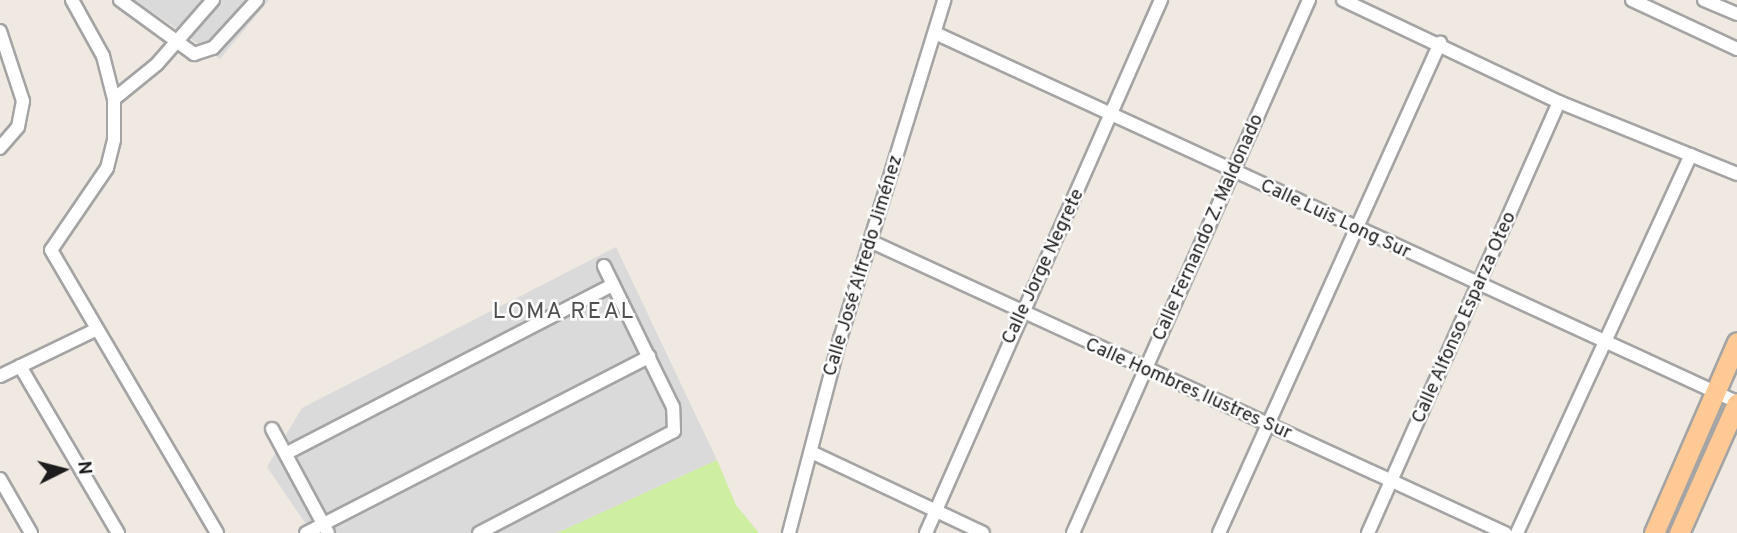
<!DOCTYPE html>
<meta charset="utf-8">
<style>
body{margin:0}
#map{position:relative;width:1737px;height:533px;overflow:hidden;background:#efe9e1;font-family:Overpass,sans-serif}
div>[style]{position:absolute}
.residential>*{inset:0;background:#dbdada}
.grass>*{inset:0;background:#ceeea2}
.roads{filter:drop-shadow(2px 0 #a4a4a4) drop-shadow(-2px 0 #a4a4a4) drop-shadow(0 2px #a4a4a4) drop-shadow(0 -2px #a4a4a4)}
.street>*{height:12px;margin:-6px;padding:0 6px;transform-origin:6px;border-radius:6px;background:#fff}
.primary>*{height:19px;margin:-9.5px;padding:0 9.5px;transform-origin:9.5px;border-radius:9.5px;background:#ffc996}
span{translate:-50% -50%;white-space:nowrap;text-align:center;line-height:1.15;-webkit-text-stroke:5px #fff;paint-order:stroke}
.street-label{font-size:19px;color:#1d1d1d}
.quarter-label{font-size:23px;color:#505050;letter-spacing:2px}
.north{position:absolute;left:28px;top:435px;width:70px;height:70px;-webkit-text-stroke:5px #fff;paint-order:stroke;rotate:84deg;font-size:19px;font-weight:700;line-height:28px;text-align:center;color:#1d1d1d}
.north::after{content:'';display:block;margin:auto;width:24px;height:32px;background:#1d1d1d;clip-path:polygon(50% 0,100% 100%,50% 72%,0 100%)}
</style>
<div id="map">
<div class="residential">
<i style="clip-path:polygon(135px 0,269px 0,220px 59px)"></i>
<i style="clip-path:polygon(616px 247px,717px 460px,557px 533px,312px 533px,267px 467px,302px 408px)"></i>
</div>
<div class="grass">
<i style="clip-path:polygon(717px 460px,736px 505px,759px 533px,557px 533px)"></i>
</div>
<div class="roads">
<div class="street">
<i style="left:72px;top:0;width:64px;rotate:61deg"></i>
<i style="left:103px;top:56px;width:44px;rotate:75.7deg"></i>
<i style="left:114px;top:99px;width:41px;rotate:90deg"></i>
<i style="left:114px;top:140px;width:29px;rotate:104deg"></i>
<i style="left:107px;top:168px;width:99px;rotate:124.3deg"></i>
<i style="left:51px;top:250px;width:328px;rotate:59.6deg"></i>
<i style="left:120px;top:0;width:92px;rotate:36.1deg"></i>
<i style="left:194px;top:54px;width:20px;rotate:-18deg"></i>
<i style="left:213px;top:48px;width:65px;rotate:-47.5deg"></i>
<i style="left:1343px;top:0;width:239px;rotate:25.3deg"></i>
<i style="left:1559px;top:102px;width:192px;rotate:22deg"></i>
<i style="left:1632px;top:0;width:116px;rotate:25deg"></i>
<i style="left:1704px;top:0;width:36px;rotate:23deg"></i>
<i style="left:0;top:31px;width:74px;rotate:71.8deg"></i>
<i style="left:23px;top:101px;width:26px;rotate:101deg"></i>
<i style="left:18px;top:127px;width:28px;rotate:131deg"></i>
<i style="left:935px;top:33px;width:883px;rotate:24.71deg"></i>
<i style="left:114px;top:99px;width:55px;rotate:-39.1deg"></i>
<i style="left:157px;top:64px;width:85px;rotate:-48.8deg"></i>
<i style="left:872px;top:242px;width:697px;rotate:24.69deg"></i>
<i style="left:20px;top:366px;width:194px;rotate:59.6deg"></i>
<i style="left:0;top:376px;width:106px;rotate:-25.8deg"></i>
<i style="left:272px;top:429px;width:118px;rotate:61.7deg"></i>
<i style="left:811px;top:452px;width:190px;rotate:25.2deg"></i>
<i style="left:287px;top:453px;width:367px;rotate:-27.3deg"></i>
<i style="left:0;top:479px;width:62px;rotate:60.1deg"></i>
<i style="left:306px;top:533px;width:386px;rotate:-27.2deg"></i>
<i style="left:479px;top:533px;width:220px;rotate:-27.6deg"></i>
<i style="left:674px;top:431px;width:24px;rotate:-92deg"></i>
<i style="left:673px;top:407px;width:157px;rotate:-116.1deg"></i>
<i style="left:789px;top:533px;width:201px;rotate:-75.3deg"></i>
<i style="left:840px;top:339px;width:355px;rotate:-72.9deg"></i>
<i style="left:926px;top:533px;width:583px;rotate:-66.21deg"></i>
<i style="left:1073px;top:533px;width:583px;rotate:-66.12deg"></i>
<i style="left:1219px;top:533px;width:538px;rotate:-65.72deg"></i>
<i style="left:1368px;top:533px;width:471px;rotate:-66.1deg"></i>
<i style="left:1517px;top:533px;width:416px;rotate:-65.3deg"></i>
</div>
<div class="primary">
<i style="left:1654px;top:533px;width:208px;rotate:-66.5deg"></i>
<i style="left:1679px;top:533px;width:142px;rotate:-66deg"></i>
</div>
</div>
<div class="street-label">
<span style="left:1335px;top:220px;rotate:25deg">Calle Luis Long Sur</span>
<span style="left:1209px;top:228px;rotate:-66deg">Calle Fernando Z. Maldonado</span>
<span style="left:864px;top:266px;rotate:-73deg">Calle José Alfredo Jiménez</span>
<span style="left:1044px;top:267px;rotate:-65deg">Calle Jorge Negrete</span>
<span style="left:1465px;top:318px;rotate:-66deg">Calle Alfonso Esparza Oteo</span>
<span style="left:1188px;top:390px;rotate:24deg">Calle Hombres Ilustres Sur</span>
</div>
<div class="quarter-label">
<span style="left:564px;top:313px">LOMA REAL</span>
</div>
<div class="north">N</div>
</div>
